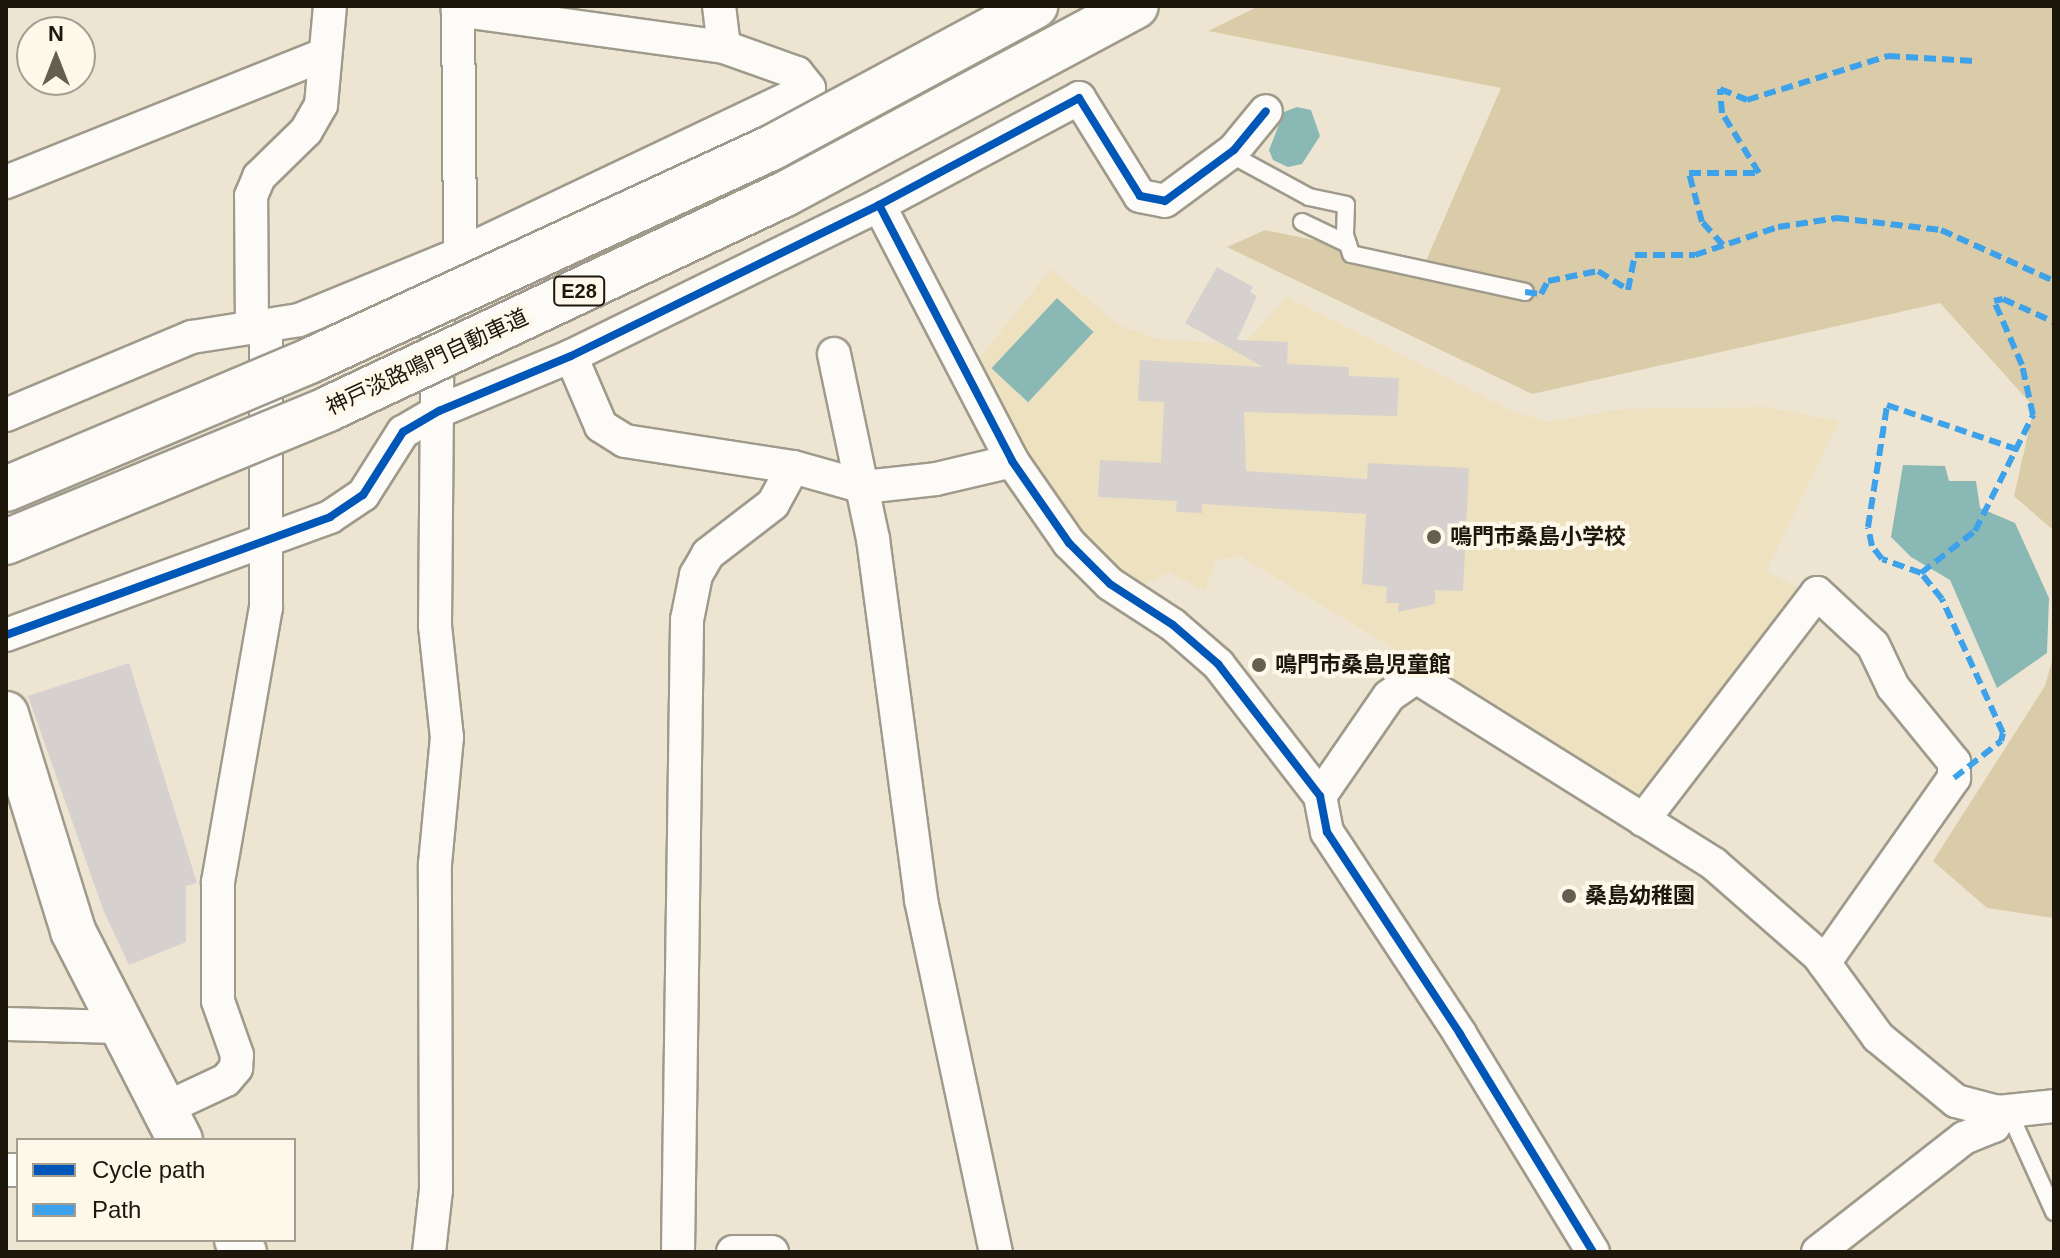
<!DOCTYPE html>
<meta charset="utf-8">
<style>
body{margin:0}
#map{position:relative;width:2060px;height:1258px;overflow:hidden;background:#ede5d1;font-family:Helvetica,"Noto Sans JP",sans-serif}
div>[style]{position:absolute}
.built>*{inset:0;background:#eee1c0}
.green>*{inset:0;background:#dacca8}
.water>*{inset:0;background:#8ab8b4;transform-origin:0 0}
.building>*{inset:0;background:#d6d1ce}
.roads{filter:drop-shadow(2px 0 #9f9a8b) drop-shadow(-2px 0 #9f9a8b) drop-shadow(0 2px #9f9a8b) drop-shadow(0 -2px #9f9a8b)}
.lane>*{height:16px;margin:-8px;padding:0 8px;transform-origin:8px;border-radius:8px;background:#fcfbf8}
.street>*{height:32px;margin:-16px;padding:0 16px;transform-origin:16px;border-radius:16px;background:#fcfbf8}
.secondary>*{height:44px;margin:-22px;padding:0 22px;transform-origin:22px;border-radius:22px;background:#fcfbf8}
.bridges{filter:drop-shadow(2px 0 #9f9a8b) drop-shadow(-2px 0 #9f9a8b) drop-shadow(0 2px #9f9a8b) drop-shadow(0 -2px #9f9a8b)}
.highway-bridge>*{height:44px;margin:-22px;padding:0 22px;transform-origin:22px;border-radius:22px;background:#fcfbf8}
.quiet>*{height:6px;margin-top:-3px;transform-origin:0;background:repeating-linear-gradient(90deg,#3da2e9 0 12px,transparent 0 18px)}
.cycleway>*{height:8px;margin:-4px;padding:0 4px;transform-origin:4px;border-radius:4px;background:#0057b8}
.dots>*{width:22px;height:22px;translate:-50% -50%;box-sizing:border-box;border:4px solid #fdf8e9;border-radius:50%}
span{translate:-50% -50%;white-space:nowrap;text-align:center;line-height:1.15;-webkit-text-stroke:8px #fdf8e9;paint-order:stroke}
.shield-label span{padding:2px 6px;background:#fdf8e9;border:2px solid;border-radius:6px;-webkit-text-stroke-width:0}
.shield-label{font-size:20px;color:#1c170a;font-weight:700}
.street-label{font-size:22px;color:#1c170a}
.poi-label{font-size:22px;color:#1c170a;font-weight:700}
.left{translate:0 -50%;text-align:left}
.frame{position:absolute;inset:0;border:8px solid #1c170a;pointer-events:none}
.legend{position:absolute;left:16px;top:1138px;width:280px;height:104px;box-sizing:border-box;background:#fdf8e9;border:2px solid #a39e90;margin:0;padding:10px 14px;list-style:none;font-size:24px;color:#1c170a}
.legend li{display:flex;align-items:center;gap:16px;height:40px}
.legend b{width:40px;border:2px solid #a39e90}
.north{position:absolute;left:16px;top:16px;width:80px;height:80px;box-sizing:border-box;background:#fdf8e9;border:2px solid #a39e90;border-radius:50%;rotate:0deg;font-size:22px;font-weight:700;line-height:32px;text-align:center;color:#1c170a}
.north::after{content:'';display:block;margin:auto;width:28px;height:36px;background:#655f50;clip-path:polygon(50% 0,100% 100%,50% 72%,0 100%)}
</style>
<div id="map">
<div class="built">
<i style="clip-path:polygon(1051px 269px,1119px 325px,1159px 339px,1243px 345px,1287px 297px,1512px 411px,1548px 422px,1621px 409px,1766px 407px,1839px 421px,1766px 571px,1800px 589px,1645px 800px,1240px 556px,1215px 561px,1205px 591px,1169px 572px,1137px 588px,1066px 518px,976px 362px)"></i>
</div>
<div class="green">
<i style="clip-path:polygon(1259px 6px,2054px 6px,2054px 531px,2014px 496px,2034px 407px,1940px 303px,1532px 394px,1227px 247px,1265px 230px,1425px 263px,1501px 88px,1208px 31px)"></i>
<i style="clip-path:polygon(2054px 654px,2054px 918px,1987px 908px,1933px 861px,2045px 686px)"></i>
</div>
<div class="water">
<i style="clip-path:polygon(1297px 107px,1311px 110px,1320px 136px,1302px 164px,1288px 167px,1273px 160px,1269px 150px,1284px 112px)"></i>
<i style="left:1057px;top:298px;width:50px;height:96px;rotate:43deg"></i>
<i style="clip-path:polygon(1903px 465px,1945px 466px,1949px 481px,1976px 481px,1980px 508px,2015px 523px,2049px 598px,2047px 653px,1997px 688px,1950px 580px,1911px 557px,1891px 537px)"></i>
</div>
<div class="building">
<i style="clip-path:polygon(1217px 267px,1253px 287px,1250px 292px,1257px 296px,1237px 340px,1288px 342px,1287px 364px,1349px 367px,1349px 376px,1399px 378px,1397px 416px,1244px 412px,1246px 471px,1367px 479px,1368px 463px,1469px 468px,1463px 591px,1435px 590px,1435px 604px,1398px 612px,1399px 603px,1386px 603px,1387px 587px,1362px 584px,1366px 514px,1202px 504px,1202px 513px,1176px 512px,1177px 501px,1098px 497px,1100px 460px,1161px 463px,1164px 402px,1138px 401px,1140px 360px,1263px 367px,1185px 323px)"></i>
<i style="clip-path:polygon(129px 663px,197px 883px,186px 886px,186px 942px,129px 965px,104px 912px,28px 696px)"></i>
</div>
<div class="roads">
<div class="lane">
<i style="left:1230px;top:154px;width:90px;rotate:28.6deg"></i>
<i style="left:1309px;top:197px;width:38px;rotate:12deg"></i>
<i style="left:1346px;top:205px;width:30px;rotate:92deg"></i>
<i style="left:1345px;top:235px;width:20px;rotate:72deg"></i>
<i style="left:1351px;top:254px;width:178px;rotate:12.3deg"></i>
<i style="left:1302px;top:222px;width:51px;rotate:25.6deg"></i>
<i style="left:2008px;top:1110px;width:112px;rotate:65.7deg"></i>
</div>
<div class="street">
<i style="left:458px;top:6px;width:248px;rotate:89.5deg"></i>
<i style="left:719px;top:6px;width:41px;rotate:83deg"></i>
<i style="left:6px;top:182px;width:341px;rotate:-21.8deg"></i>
<i style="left:879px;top:205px;width:288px;rotate:62.5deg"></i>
<i style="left:1012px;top:461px;width:100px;rotate:55.2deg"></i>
<i style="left:1069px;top:543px;width:58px;rotate:45deg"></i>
<i style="left:1110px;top:584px;width:75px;rotate:33.1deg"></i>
<i style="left:1173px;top:625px;width:60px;rotate:40.9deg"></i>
<i style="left:1218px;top:664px;width:167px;rotate:52.3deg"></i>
<i style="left:1320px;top:796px;width:37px;rotate:79deg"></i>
<i style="left:1327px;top:832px;width:242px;rotate:56.6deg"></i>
<i style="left:1460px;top:1034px;width:255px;rotate:58.6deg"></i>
<i style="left:252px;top:327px;width:131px;rotate:-90.4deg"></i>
<i style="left:251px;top:196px;width:21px;rotate:-67deg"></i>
<i style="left:259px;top:177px;width:66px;rotate:-44.4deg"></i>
<i style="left:306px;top:131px;width:30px;rotate:-60deg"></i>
<i style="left:321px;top:105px;width:99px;rotate:-84.8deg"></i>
<i style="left:834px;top:354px;width:189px;rotate:78.1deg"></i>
<i style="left:873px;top:539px;width:364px;rotate:82.4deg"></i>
<i style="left:921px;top:900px;width:360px;rotate:78deg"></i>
<i style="left:571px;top:356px;width:76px;rotate:66.8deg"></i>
<i style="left:601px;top:426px;width:28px;rotate:32deg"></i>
<i style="left:625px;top:441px;width:170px;rotate:8.8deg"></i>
<i style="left:793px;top:467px;width:74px;rotate:15.7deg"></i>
<i style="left:864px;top:487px;width:72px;rotate:-6.3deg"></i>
<i style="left:936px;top:479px;width:78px;rotate:-13.3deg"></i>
<i style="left:6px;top:415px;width:202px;rotate:-22.8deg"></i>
<i style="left:192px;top:337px;width:108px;rotate:-9deg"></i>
<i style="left:299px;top:320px;width:174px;rotate:-22.3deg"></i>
<i style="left:460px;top:254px;width:386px;rotate:-25.4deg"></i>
<i style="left:809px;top:88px;width:19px;rotate:-129deg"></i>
<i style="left:797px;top:73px;width:77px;rotate:-160.4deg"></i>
<i style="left:724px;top:47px;width:269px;rotate:-172.1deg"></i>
<i style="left:6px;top:635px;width:345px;rotate:-20deg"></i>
<i style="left:330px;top:517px;width:40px;rotate:-34deg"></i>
<i style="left:363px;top:495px;width:75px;rotate:-57.6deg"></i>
<i style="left:403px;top:432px;width:42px;rotate:-30.3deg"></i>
<i style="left:439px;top:411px;width:143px;rotate:-22.6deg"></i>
<i style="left:571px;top:356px;width:343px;rotate:-26.1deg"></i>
<i style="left:879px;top:205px;width:227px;rotate:-28.1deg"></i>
<i style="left:1079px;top:98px;width:115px;rotate:58.1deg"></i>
<i style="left:1140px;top:196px;width:25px;rotate:11deg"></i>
<i style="left:1165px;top:201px;width:86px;rotate:-36.5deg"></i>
<i style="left:1234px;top:150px;width:50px;rotate:-50.6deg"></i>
<i style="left:1320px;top:796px;width:121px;rotate:-55.4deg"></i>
<i style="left:1389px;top:696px;width:33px;rotate:-35deg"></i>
<i style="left:1416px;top:677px;width:352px;rotate:32.1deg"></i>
<i style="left:1714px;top:864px;width:140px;rotate:41.2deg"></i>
<i style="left:1819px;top:956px;width:100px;rotate:53.9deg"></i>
<i style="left:1878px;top:1037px;width:101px;rotate:39.4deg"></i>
<i style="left:1956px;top:1101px;width:43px;rotate:14.7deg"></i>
<i style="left:1998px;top:1112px;width:56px;rotate:-6.1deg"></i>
<i style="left:1643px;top:820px;width:286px;rotate:-52.5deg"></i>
<i style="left:1817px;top:593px;width:76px;rotate:42.9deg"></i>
<i style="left:1873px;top:645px;width:47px;rotate:64.5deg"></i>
<i style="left:1893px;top:687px;width:97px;rotate:50.9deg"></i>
<i style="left:1954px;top:762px;width:16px;rotate:90deg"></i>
<i style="left:1954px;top:778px;width:226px;rotate:125.1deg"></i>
<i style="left:6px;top:1024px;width:114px;rotate:1.5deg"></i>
<i style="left:164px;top:1109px;width:68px;rotate:-25.1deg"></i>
<i style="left:226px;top:1080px;width:16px;rotate:-50deg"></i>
<i style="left:236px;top:1068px;width:13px;rotate:-86deg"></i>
<i style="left:237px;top:1055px;width:57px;rotate:-109.4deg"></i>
<i style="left:218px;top:1001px;width:119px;rotate:-90deg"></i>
<i style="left:218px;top:882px;width:278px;rotate:-80.1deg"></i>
<i style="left:266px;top:608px;width:283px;rotate:-90deg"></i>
<i style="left:6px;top:1170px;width:12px"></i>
<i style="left:429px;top:1252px;width:62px;rotate:-83.6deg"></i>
<i style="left:436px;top:1190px;width:326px;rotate:-90.2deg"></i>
<i style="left:435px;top:864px;width:127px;rotate:-84.6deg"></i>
<i style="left:447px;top:738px;width:113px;rotate:-96.1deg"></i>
<i style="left:435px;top:626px;width:344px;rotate:-89.5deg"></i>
<i style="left:678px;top:1252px;width:632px;rotate:-89.18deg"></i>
<i style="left:687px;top:620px;width:46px;rotate:-78.7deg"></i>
<i style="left:696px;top:575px;width:24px;rotate:-60deg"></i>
<i style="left:708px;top:554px;width:82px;rotate:-37.6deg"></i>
<i style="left:773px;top:504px;width:42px;rotate:-61.6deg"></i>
<i style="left:733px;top:1252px;width:39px"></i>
<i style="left:1818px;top:1252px;width:185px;rotate:-38deg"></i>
<i style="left:1964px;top:1138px;width:32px;rotate:-22deg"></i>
<i style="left:1994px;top:1126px;width:15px;rotate:-74deg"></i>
</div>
<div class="secondary">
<i style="left:6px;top:714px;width:227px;rotate:72.8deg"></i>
<i style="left:73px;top:931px;width:235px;rotate:62.9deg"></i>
<i style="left:237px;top:1240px;width:14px;rotate:60deg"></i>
</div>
</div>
<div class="bridges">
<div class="highway-bridge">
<i style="left:6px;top:489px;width:329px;rotate:-22.9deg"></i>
<i style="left:309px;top:361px;width:511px;rotate:-24.76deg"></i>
<i style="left:773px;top:147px;width:298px;rotate:-28.3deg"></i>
<i style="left:6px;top:542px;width:348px;rotate:-22.4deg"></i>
<i style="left:328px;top:409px;width:505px;rotate:-25.2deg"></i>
<i style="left:785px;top:194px;width:398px;rotate:-28.2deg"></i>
</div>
</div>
<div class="quiet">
<i style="left:1723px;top:245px;width:31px;rotate:-132deg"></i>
<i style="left:1702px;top:222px;width:51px;rotate:-104.9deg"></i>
<i style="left:1689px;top:173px;width:70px"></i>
<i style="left:1759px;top:173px;width:70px;rotate:-121.7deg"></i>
<i style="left:1722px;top:113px;width:24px;rotate:-95deg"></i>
<i style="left:1720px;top:89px;width:29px;rotate:22deg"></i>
<i style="left:1747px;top:100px;width:148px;rotate:-17.3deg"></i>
<i style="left:1888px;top:56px;width:86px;rotate:3.3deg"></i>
<i style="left:1525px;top:292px;width:16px;rotate:7deg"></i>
<i style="left:1541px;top:294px;width:15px;rotate:-62deg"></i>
<i style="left:1548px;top:281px;width:51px;rotate:-11.3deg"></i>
<i style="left:1598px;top:271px;width:36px;rotate:32deg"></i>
<i style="left:1628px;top:290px;width:36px;rotate:-79deg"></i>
<i style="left:1635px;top:255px;width:60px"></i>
<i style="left:1695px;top:255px;width:88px;rotate:-18.6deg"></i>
<i style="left:1778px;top:227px;width:60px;rotate:-8.7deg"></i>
<i style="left:1837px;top:218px;width:105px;rotate:6.6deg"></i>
<i style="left:1941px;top:230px;width:124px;rotate:24.3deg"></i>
<i style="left:1921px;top:573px;width:41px;rotate:-160.3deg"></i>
<i style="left:1882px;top:559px;width:16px;rotate:-128deg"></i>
<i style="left:1872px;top:546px;width:19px;rotate:-102deg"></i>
<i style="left:1868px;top:527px;width:123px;rotate:-81.1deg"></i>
<i style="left:1887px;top:405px;width:139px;rotate:18.8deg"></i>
<i style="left:1954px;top:778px;width:60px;rotate:-38.2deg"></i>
<i style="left:2001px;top:741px;width:8px;rotate:-76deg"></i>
<i style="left:2003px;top:733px;width:147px;rotate:-114.5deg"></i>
<i style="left:1942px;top:599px;width:33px;rotate:-129deg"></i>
<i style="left:1921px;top:573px;width:68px;rotate:-37.9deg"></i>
<i style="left:1975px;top:531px;width:130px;rotate:-63.4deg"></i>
<i style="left:2033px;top:415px;width:51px;rotate:-102.4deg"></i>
<i style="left:2022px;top:365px;width:70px;rotate:-113.6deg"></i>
<i style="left:1994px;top:301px;width:9px;rotate:-13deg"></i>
<i style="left:2003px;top:299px;width:56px;rotate:24.3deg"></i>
</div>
<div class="cycleway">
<i style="left:879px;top:205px;width:288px;rotate:62.5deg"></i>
<i style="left:1012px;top:461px;width:100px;rotate:55.2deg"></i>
<i style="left:1069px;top:543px;width:58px;rotate:45deg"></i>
<i style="left:1110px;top:584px;width:75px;rotate:33.1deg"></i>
<i style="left:1173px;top:625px;width:60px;rotate:40.9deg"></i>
<i style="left:1218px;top:664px;width:167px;rotate:52.3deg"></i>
<i style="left:1320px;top:796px;width:37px;rotate:79deg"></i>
<i style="left:1327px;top:832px;width:242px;rotate:56.6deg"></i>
<i style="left:1460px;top:1034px;width:255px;rotate:58.6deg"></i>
<i style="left:6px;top:635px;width:345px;rotate:-20deg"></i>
<i style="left:330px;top:517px;width:40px;rotate:-34deg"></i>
<i style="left:363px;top:495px;width:75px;rotate:-57.6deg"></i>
<i style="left:403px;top:432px;width:42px;rotate:-30.3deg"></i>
<i style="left:439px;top:411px;width:143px;rotate:-22.6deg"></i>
<i style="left:571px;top:356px;width:343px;rotate:-26.1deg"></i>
<i style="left:879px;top:205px;width:227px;rotate:-28.1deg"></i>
<i style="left:1079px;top:98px;width:115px;rotate:58.1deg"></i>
<i style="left:1140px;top:196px;width:25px;rotate:11deg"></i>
<i style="left:1165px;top:201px;width:86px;rotate:-36.5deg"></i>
<i style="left:1234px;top:150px;width:50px;rotate:-50.6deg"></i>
</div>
<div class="dots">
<i style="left:1434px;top:537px;background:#655f50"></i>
<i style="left:1259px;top:665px;background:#655f50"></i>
<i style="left:1569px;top:896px;background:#655f50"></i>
</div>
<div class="shield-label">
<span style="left:579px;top:291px">E28</span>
</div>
<div class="street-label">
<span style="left:427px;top:362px;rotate:-25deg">神戸淡路鳴門自動車道</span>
</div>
<div class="poi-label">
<span class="left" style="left:1450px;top:537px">鳴門市桑島小学校</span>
<span class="left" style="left:1275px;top:665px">鳴門市桑島児童館</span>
<span class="left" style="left:1585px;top:896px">桑島幼稚園</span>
</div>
<div class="frame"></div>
<ul class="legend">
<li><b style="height:10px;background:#0057b8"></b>Cycle path</li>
<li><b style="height:10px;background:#3da2e9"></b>Path</li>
</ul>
<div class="north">N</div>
</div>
